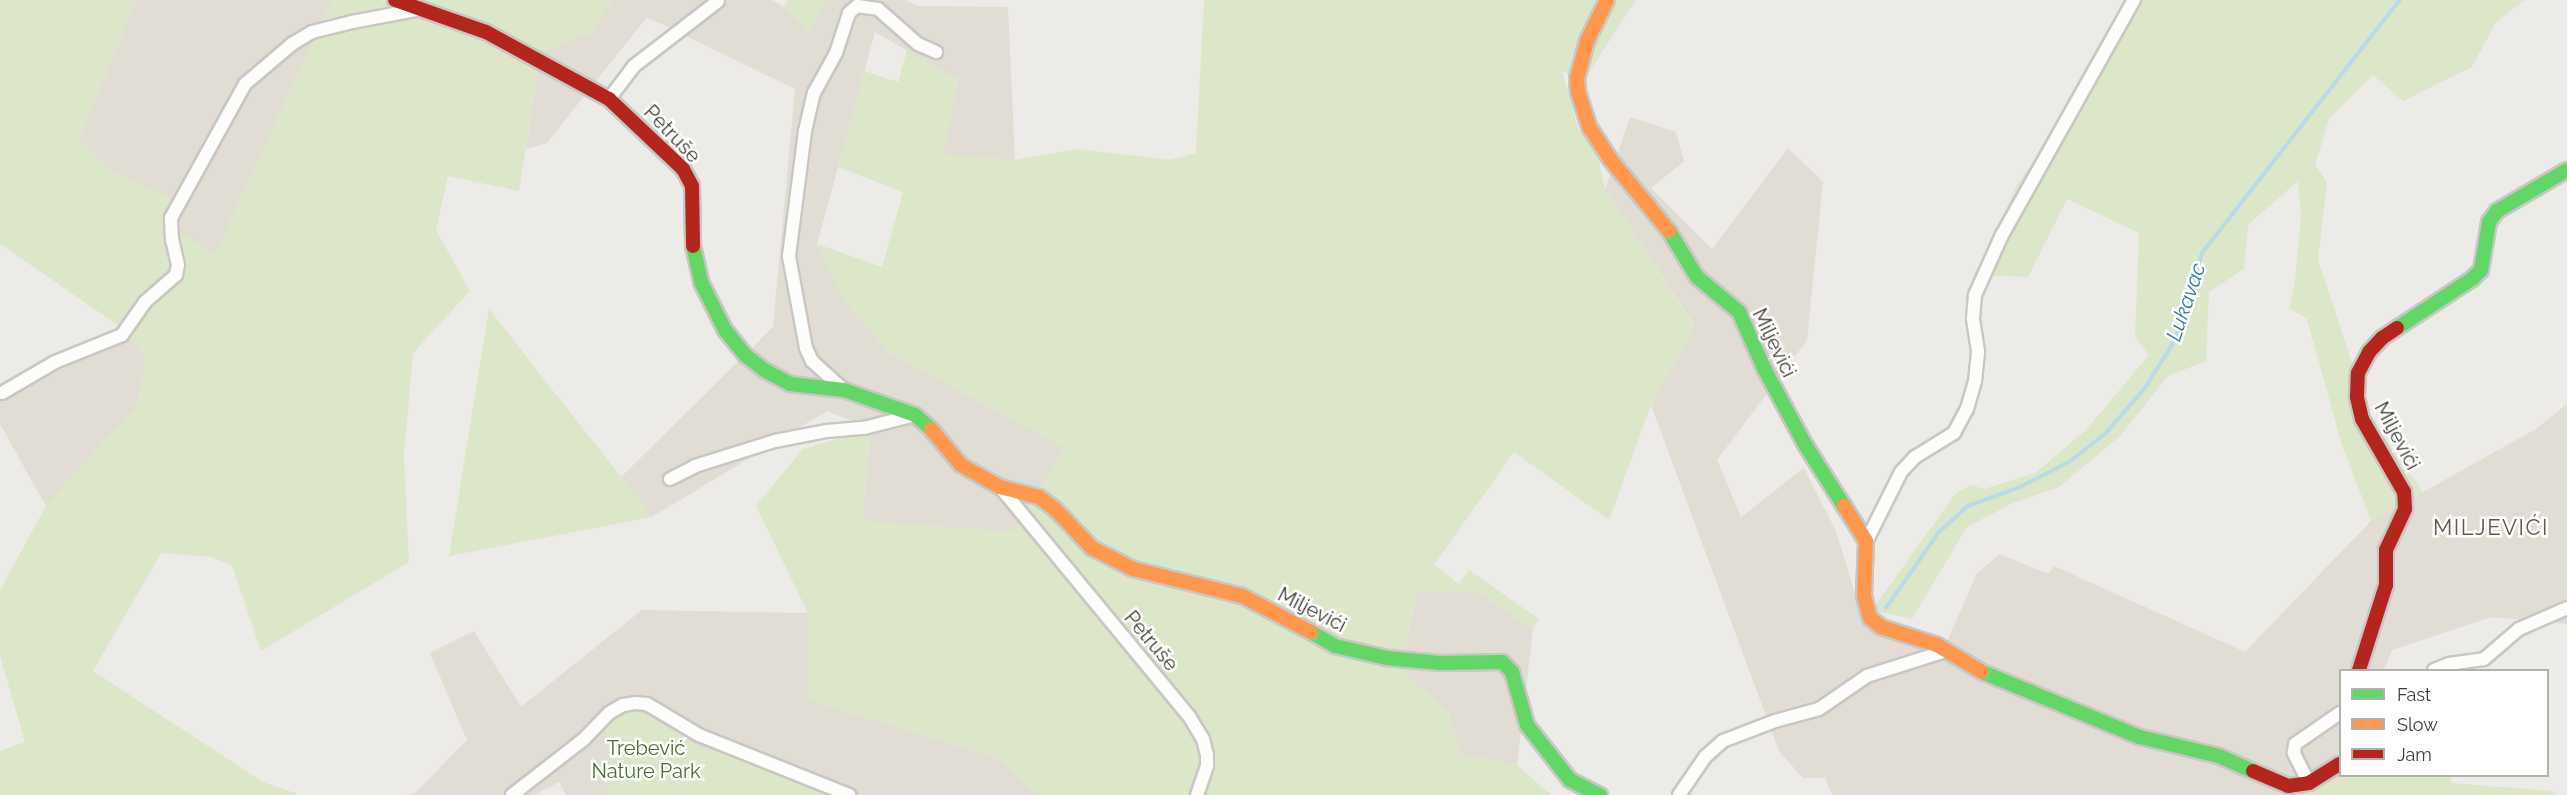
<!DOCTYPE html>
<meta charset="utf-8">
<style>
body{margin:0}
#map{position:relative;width:2567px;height:795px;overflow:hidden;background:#edebe7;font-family:Raleway,sans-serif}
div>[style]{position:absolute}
.residential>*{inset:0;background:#e1dcd4}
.green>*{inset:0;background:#dce6c8}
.stream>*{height:4px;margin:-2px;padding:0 2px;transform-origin:2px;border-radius:2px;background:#b9dae9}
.roads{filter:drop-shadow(2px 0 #c9c7c3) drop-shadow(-2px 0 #c9c7c3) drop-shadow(0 2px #c9c7c3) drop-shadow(0 -2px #c9c7c3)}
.street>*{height:12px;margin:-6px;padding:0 6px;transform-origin:6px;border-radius:6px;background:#fcfcfb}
.fast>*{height:14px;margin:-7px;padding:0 7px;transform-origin:7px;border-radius:7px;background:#63d668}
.slow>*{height:14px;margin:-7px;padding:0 7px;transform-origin:7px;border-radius:7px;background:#ff974d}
.jam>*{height:14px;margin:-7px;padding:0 7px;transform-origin:7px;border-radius:7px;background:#b3261e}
span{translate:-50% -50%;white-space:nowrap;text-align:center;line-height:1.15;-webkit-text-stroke:5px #fff;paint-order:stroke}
.street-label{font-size:20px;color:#423c34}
.park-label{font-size:20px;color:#4b6f2c}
.water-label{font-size:21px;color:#347a9e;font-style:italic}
.quarter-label{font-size:22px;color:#64594c;letter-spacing:1.5px}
.legend{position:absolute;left:2339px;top:669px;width:210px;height:108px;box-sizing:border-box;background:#fff;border:2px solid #b3b1ae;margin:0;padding:8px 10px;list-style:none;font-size:18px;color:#423c34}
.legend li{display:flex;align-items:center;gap:12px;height:30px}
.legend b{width:30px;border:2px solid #b3b1ae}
</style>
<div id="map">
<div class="residential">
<i style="clip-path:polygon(136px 0,332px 0,215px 255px,175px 229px,176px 200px,113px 173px,79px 140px)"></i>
<i style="clip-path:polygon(612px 0,772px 0,784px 7px,808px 33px,827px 0,906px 0,917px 6px,1008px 7px,1015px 160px,943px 155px,958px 80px,875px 32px,817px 244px,842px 297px,888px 352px,1065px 448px,1013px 532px,862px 521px,871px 429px,827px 411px,652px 517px,621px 477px,773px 327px,795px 89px,647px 17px,547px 143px,526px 149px,540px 53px,592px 32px)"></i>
<i style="clip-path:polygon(1630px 117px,1676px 132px,1684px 161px,1651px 188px,1712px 249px,1788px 148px,1823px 182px,1807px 340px,1717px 460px,1741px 517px,1804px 468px,1836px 531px,1860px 610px,1946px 644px,1977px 573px,2000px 554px,2048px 574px,2054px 566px,2245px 652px,2371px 521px,2536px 429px,2567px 404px,2567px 624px,2491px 617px,2392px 650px,2384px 670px,2340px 670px,2340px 769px,2303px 795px,1832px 795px,1825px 778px,1803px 778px,1779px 751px,1651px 405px,1695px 326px,1605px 190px)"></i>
<i style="clip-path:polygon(125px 330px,147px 359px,136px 407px,46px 506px,0 424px,0 395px)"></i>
<i style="clip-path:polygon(1476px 591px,1533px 629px,1517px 765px,1461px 755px,1448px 711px,1401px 672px,1417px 592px)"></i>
<i style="clip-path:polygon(642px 610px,808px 613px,809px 700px,997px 758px,1039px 795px,566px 795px,559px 782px,534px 795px,406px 795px,414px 794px,467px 740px,430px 653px,474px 631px,521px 707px)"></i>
</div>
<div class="green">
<i style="clip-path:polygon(0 0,136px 0,79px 140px,113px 173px,176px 200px,176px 229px,215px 255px,332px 0,612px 0,592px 32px,540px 54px,519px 191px,448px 176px,436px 230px,470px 291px,413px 353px,404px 456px,409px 562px,261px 651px,232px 565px,211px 557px,161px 553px,93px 671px,263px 782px,301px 795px,0 795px,0 751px,25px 742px,0 656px,0 590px,46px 506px,136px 407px,147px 359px,125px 330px,0 244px)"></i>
<i style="clip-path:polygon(788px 0,827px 0,808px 33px,784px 7px)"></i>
<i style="clip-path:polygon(1204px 0,1636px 0,1583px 81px,1562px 71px,1579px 131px,1596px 146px,1605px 190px,1695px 327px,1651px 405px,1609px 520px,1514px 452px,1434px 565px,1459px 584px,1469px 570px,1539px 619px,1533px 629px,1476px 591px,1417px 592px,1401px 672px,1448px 711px,1461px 755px,1517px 765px,1551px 795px,1039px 795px,997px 758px,809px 700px,808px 613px,756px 506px,803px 449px,871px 429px,862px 521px,1013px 532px,1065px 448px,888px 352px,842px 297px,817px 244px,882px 267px,903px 192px,838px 167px,864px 71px,898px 82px,907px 50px,958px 80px,944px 155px,1015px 160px,1077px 149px,1170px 160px,1196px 153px)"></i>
<i style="clip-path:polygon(2139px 0,2525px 0,2496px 22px,2472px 67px,2403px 101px,2373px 75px,2329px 119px,2315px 165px,2327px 182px,2318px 259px,2369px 415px,2423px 492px,2371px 521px,2341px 442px,2307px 319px,2289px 308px,2295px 282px,2301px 215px,2298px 181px,2248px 225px,2244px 269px,2209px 292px,2206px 361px,2168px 376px,2120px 436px,2059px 487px,2013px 503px,1967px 527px,1912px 619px,1872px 610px,1956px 493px,1971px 485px,1984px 489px,2035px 473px,2086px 430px,2149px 355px,2135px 337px,2139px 233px,2067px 199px,2028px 277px,1977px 275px,2017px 185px,2117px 40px)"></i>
<i style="clip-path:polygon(489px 309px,621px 477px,652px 517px,449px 556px)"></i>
<i style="clip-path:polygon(631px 710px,646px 714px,699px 747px,754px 763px,837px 795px,606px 795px,610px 756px,604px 723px,619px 713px)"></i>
<i style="clip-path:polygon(2340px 769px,2340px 776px,2450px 776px,2452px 783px,2553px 791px,2558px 795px,2303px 795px)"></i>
</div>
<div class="stream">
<i style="left:1886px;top:608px;width:93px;rotate:-55.1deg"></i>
<i style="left:1939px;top:532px;width:39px;rotate:-42deg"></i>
<i style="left:1968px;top:506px;width:55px;rotate:-20.1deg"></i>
<i style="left:2020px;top:487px;width:55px;rotate:-27deg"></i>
<i style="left:2069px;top:462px;width:46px;rotate:-37.9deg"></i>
<i style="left:2105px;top:434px;width:61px;rotate:-49deg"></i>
<i style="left:2145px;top:388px;width:57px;rotate:-58deg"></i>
<i style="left:2175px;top:340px;width:91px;rotate:-72.8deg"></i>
<i style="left:2202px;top:253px;width:321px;rotate:-52deg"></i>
</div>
<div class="roads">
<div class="street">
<i style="left:609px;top:99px;width:41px;rotate:-52.9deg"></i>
<i style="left:634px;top:66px;width:106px;rotate:-37.7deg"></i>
<i style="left:844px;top:390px;width:43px;rotate:-137.8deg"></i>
<i style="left:812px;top:361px;width:14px;rotate:-115deg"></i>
<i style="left:806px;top:348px;width:94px;rotate:-100.5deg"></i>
<i style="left:789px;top:256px;width:126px;rotate:-82.7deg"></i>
<i style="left:805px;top:131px;width:39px;rotate:-77deg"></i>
<i style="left:814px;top:93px;width:46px;rotate:-61.2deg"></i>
<i style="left:836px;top:53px;width:42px;rotate:-72deg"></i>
<i style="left:849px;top:13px;width:11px;rotate:-41deg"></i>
<i style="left:857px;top:6px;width:21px;rotate:8deg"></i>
<i style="left:878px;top:9px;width:53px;rotate:41.2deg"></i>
<i style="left:918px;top:44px;width:20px;rotate:24deg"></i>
<i style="left:2px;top:393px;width:61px;rotate:-30.3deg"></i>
<i style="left:55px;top:362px;width:72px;rotate:-21.9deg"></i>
<i style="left:122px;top:335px;width:40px;rotate:-55.1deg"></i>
<i style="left:145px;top:302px;width:41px;rotate:-41.1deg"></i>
<i style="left:176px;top:275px;width:10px;rotate:-79deg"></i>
<i style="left:178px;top:265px;width:26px;rotate:-103deg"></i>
<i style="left:172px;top:240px;width:22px;rotate:-93deg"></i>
<i style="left:171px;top:218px;width:153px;rotate:-61.1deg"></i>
<i style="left:245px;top:84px;width:62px;rotate:-40.4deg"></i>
<i style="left:292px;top:44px;width:23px;rotate:-31deg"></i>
<i style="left:312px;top:32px;width:41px;rotate:-14deg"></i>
<i style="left:352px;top:22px;width:70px;rotate:-10.7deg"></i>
<i style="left:670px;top:479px;width:28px;rotate:-27deg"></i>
<i style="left:695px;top:466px;width:84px;rotate:-17.4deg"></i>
<i style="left:775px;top:441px;width:53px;rotate:-10.9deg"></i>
<i style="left:827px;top:431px;width:37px;rotate:-5deg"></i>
<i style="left:864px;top:428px;width:53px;rotate:-14.3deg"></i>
<i style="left:1000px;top:487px;width:297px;rotate:50.5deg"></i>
<i style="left:1189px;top:716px;width:27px;rotate:59deg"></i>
<i style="left:1203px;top:739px;width:16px;rotate:76deg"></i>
<i style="left:1207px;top:755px;width:11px;rotate:90deg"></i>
<i style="left:1207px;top:766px;width:31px;rotate:109deg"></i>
<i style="left:1865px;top:544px;width:80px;rotate:-63.4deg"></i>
<i style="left:1901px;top:472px;width:21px;rotate:-47deg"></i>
<i style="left:1915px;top:457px;width:46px;rotate:-31.6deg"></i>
<i style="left:1954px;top:433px;width:27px;rotate:-62deg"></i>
<i style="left:1967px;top:409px;width:29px;rotate:-74deg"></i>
<i style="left:1975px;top:381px;width:30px;rotate:-84deg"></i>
<i style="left:1978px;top:351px;width:33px;rotate:-99deg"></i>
<i style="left:1973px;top:318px;width:23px;rotate:-85deg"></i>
<i style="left:1975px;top:295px;width:66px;rotate:-65.8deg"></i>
<i style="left:2002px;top:235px;width:270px;rotate:-60.7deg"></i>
<i style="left:2434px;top:670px;width:16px;rotate:-22deg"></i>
<i style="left:2449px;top:664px;width:35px;rotate:-8deg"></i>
<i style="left:2484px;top:659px;width:46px;rotate:-40.6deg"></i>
<i style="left:2519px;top:629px;width:52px;rotate:-23.6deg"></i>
<i style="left:2309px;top:783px;width:34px;rotate:-117deg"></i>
<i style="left:2294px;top:753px;width:9px;rotate:-84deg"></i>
<i style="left:2295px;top:744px;width:55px;rotate:-34.6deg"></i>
<i style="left:512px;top:795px;width:90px;rotate:-37.8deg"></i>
<i style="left:583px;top:740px;width:37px;rotate:-46deg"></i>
<i style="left:609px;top:713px;width:16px;rotate:-30deg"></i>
<i style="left:623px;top:705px;width:12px;rotate:-9deg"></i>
<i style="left:635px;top:703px;width:12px;rotate:5deg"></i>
<i style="left:647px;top:704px;width:61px;rotate:30.8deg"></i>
<i style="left:699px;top:735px;width:162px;rotate:21.8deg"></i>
<i style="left:1679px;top:795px;width:46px;rotate:-55.6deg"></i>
<i style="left:1705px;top:757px;width:24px;rotate:-42deg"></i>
<i style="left:1723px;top:741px;width:56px;rotate:-21deg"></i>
<i style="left:1775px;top:721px;width:46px;rotate:-15.3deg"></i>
<i style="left:1819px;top:709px;width:58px;rotate:-34.5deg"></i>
<i style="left:1867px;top:676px;width:83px;rotate:-17.6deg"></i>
</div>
<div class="fast">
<i style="left:1669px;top:231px;width:54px;rotate:58.7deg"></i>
<i style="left:1697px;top:277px;width:55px;rotate:39.8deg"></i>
<i style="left:1739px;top:312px;width:64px;rotate:65.9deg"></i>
<i style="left:1765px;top:370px;width:86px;rotate:61.7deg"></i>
<i style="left:1806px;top:446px;width:71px;rotate:57.7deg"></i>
<i style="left:693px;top:246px;width:37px;rotate:77deg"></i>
<i style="left:701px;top:282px;width:54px;rotate:63.4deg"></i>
<i style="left:725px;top:330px;width:32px;rotate:51deg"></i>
<i style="left:745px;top:355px;width:24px;rotate:38deg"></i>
<i style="left:764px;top:370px;width:30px;rotate:28deg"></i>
<i style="left:790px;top:384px;width:54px;rotate:6.3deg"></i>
<i style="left:844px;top:390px;width:75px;rotate:19.4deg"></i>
<i style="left:915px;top:415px;width:21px;rotate:41deg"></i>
<i style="left:2397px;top:328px;width:90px;rotate:-33.2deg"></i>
<i style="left:2472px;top:279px;width:13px;rotate:-45deg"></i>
<i style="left:2481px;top:270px;width:49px;rotate:-80.5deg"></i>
<i style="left:2489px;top:222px;width:14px;rotate:-54deg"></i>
<i style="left:2497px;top:211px;width:81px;rotate:-30.4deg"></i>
<i style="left:1311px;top:632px;width:28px;rotate:30deg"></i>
<i style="left:1335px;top:646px;width:53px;rotate:13deg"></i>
<i style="left:1387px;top:658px;width:53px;rotate:5.4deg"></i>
<i style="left:1440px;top:663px;width:62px;rotate:-0.9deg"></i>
<i style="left:1502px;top:662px;width:14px;rotate:45deg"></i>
<i style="left:1512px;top:672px;width:55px;rotate:74.2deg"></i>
<i style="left:1527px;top:725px;width:70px;rotate:52deg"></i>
<i style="left:1570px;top:780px;width:34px;rotate:27deg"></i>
<i style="left:1982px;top:672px;width:171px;rotate:22.4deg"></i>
<i style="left:2140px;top:737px;width:81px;rotate:13.5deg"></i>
<i style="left:2219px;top:756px;width:37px;rotate:24deg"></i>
</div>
<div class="slow">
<i style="left:1607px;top:0;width:46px;rotate:116deg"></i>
<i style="left:1587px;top:41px;width:38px;rotate:105deg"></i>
<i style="left:1577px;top:78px;width:14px;rotate:86deg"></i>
<i style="left:1578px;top:92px;width:38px;rotate:72deg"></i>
<i style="left:1590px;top:128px;width:37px;rotate:57deg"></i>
<i style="left:1610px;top:159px;width:93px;rotate:50.7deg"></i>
<i style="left:931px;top:429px;width:47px;rotate:50.2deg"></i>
<i style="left:961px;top:465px;width:45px;rotate:29.4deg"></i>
<i style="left:1000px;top:487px;width:40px;rotate:14.4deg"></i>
<i style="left:1039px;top:497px;width:20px;rotate:37deg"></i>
<i style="left:1055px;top:509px;width:54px;rotate:46.5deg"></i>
<i style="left:1092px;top:548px;width:46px;rotate:27.1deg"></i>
<i style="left:1133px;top:569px;width:112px;rotate:13.9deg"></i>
<i style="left:1242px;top:596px;width:78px;rotate:27.6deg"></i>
<i style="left:1844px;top:506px;width:41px;rotate:57.8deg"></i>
<i style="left:1866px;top:541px;width:55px;rotate:92.1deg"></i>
<i style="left:1864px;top:596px;width:23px;rotate:75deg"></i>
<i style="left:1870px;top:618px;width:14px;rotate:39deg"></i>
<i style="left:1881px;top:627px;width:59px;rotate:17.8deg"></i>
<i style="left:1937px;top:645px;width:52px;rotate:31deg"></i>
</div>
<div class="jam">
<i style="left:395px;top:0;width:96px;rotate:19.4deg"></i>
<i style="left:486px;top:32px;width:140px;rotate:28.6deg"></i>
<i style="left:609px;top:99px;width:102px;rotate:43.4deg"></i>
<i style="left:683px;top:169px;width:19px;rotate:62deg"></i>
<i style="left:692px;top:186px;width:60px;rotate:89deg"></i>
<i style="left:2359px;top:670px;width:89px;rotate:-72.4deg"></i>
<i style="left:2386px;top:585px;width:35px;rotate:-90deg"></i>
<i style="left:2386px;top:550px;width:45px;rotate:-65.1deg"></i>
<i style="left:2405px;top:509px;width:17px;rotate:-93deg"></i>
<i style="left:2404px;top:492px;width:84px;rotate:-119.9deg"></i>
<i style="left:2362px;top:419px;width:23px;rotate:-103deg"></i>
<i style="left:2357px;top:397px;width:24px;rotate:-88deg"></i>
<i style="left:2358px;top:373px;width:24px;rotate:-62deg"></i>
<i style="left:2369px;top:352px;width:19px;rotate:-47deg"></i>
<i style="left:2382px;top:338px;width:18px;rotate:-34deg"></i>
<i style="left:2253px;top:771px;width:38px;rotate:23deg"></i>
<i style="left:2288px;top:786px;width:21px;rotate:-8deg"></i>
<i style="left:2309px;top:783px;width:36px;rotate:-32deg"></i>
</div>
</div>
<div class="street-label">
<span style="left:672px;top:134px;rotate:46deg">Petruše</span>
<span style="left:1774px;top:343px;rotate:64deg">Miljevići</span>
<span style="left:2397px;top:436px;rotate:62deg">Miljevići</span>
<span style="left:1312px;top:610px;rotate:27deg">Miljevići</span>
<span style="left:1151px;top:641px;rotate:50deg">Petruše</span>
</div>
<div class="park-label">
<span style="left:646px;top:760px">Trebević<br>Nature Park</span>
</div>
<div class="water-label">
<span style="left:2186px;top:302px;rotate:-71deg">Lukavac</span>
</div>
<div class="quarter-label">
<span style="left:2491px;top:528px">MILJEVIĆI</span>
</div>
<ul class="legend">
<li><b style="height:8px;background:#63d668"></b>Fast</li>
<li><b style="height:8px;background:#ff974d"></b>Slow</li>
<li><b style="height:8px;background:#b3261e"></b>Jam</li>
</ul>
</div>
